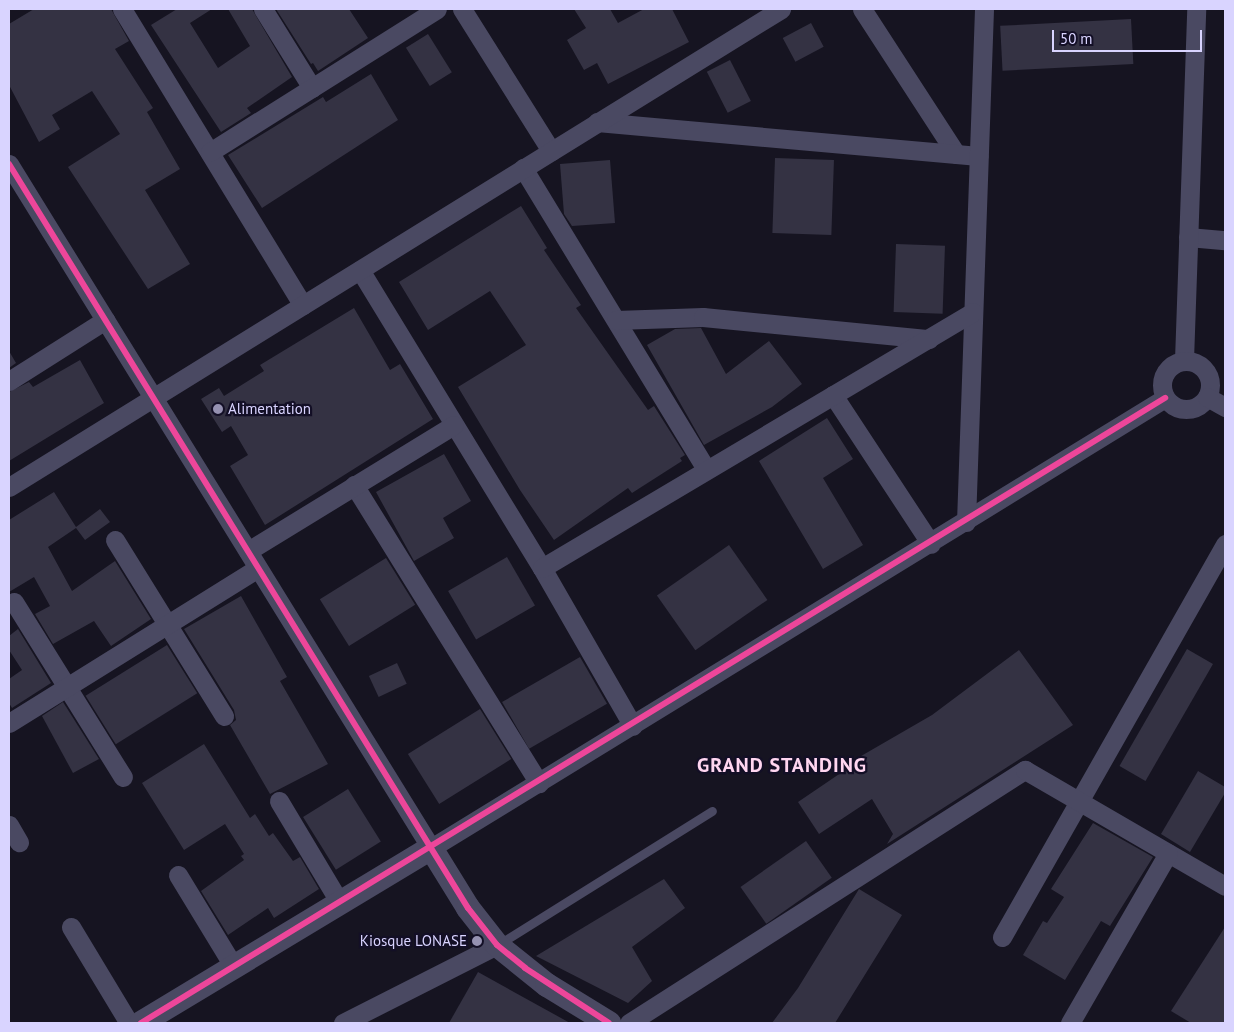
<!DOCTYPE html>
<style>
body{margin:0}
#map{position:relative;width:1234px;height:1032px;overflow:hidden;background:#161421;font-family:"PT Sans",sans-serif}
div>[style]{position:absolute}
.building>*{inset:0;background:#343243;transform-origin:0 0}
.service>*{height:9px;margin:-4.5px;padding:0 4.5px;transform-origin:4.5px;border-radius:4.5px;background:#4a4962}
.minor>*{height:19px;margin:-9.5px;padding:0 9.5px;transform-origin:9.5px;border-radius:9.5px;background:#4a4962}
.minor>.ring{margin:-9.5px;padding:0;box-sizing:content-box;background:none;border:19px solid #4a4962;border-radius:50%}
.tertiary>*{height:24px;margin:-12px;padding:0 12px;transform-origin:12px;border-radius:12px;background:#4a4962}
.cycleway>*{height:6px;margin:-3px;padding:0 3px;transform-origin:3px;border-radius:3px;background:#ed469a}
.dots>*{width:14px;height:14px;translate:-50% -50%;box-sizing:border-box;border:2px solid #130f26;border-radius:50%}
span{translate:-50% -50%;white-space:nowrap;text-align:center;line-height:1.15;-webkit-text-stroke:4.5px #130f26;paint-order:stroke}
.poi-label{font-size:15px;color:#d9d4ff}
.left{translate:0 -50%;text-align:left}
.right{translate:-100% -50%;text-align:right}
.district-label{font-size:20px;color:#ffd6f0;font-weight:700;letter-spacing:1px}
.frame{position:absolute;inset:0;border:10px solid #d9d4ff;pointer-events:none}
.scale{position:absolute;left:1052px;top:30px;width:150px;height:22px;box-sizing:border-box;border:2px solid #d9d4ff;border-top:0;padding-left:6px;font-size:15px;line-height:18px;white-space:nowrap;color:#d9d4ff;-webkit-text-stroke:4px #130f26;paint-order:stroke}
</style>
<div id="map">
<div class="building">
<i style="clip-path:polygon(34px 9px,111px 9px,129px 41px,115px 49px,153px 108px,147px 112px,180px 169px,145px 190px,190px 264px,148px 289px,68px 167px,120px 134px,92px 91px,52px 115px,60px 129px,39px 142px,9px 85px,9px 24px)"></i>
<i style="clip-path:polygon(177px 9px,212px 9px,190px 23px,218px 68px,250px 46px,228px 9px,252px 9px,292px 77px,247px 108px,251px 113px,221px 132px,151px 25px)"></i>
<i style="clip-path:polygon(276px 9px,349px 9px,368px 38px,318px 71px,313px 63px,311px 64px)"></i>
<i style="clip-path:polygon(574px 9px,610px 9px,618px 23px,644px 9px,672px 9px,689px 42px,608px 84px,597px 63px,584px 70px,567px 40px,586px 28px)"></i>
<i style="left:1131px;top:19px;width:45px;height:131px;rotate:87deg"></i>
<i style="left:811px;top:23px;width:27px;height:32px;rotate:62deg"></i>
<i style="left:428px;top:34px;width:45px;height:26px;rotate:58deg"></i>
<i style="left:730px;top:60px;width:46px;height:26px;rotate:63deg"></i>
<i style="clip-path:polygon(371px 74px,398px 120px,262px 208px,228px 155px,323px 97px,326px 102px)"></i>
<i style="left:775px;top:158px;width:59px;height:75px;rotate:2deg"></i>
<i style="clip-path:polygon(610px 160px,615px 223px,572px 226px,564px 214px,560px 164px)"></i>
<i style="clip-path:polygon(521px 206px,547px 248px,544px 250px,581px 305px,576px 308px,648px 410px,654px 406px,685px 455px,680px 458px,682px 461px,632px 493px,628px 488px,554px 540px,520px 490px,458px 387px,526px 345px,490px 291px,428px 330px,399px 282px)"></i>
<i style="left:896px;top:244px;width:49px;height:68px;rotate:2deg"></i>
<i style="clip-path:polygon(354px 308px,390px 370px,400px 364px,433px 419px,265px 525px,230px 466px,248px 455px,231px 426px,222px 432px,201px 399px,219px 388px,224px 396px,264px 371px,260px 365px)"></i>
<i style="clip-path:polygon(701px 328px,726px 374px,769px 341px,802px 384px,772px 407px,704px 445px,647px 345px,675px 329px)"></i>
<i style="clip-path:polygon(9px 351px,16px 363px,9px 368px)"></i>
<i style="clip-path:polygon(80px 360px,104px 403px,9px 461px,9px 392px,29px 382px,33px 387px)"></i>
<i style="clip-path:polygon(827px 418px,853px 459px,823px 478px,863px 545px,823px 569px,759px 461px)"></i>
<i style="clip-path:polygon(444px 454px,471px 501px,443px 518px,454px 538px,414px 561px,376px 492px)"></i>
<i style="clip-path:polygon(54px 492px,76px 527px,100px 509px,110px 522px,85px 540px,76px 528px,48px 547px,72px 591px,115px 561px,151px 619px,111px 646px,94px 621px,53px 644px,35px 614px,50px 606px,34px 577px,9px 592px,9px 520px)"></i>
<i style="left:729px;top:545px;width:67px;height:88px;rotate:55deg"></i>
<i style="left:507px;top:557px;width:56px;height:68px;rotate:60deg"></i>
<i style="left:386px;top:558px;width:55px;height:78px;rotate:58deg"></i>
<i style="clip-path:polygon(241px 596px,287px 677px,280px 681px,328px 764px,270px 794px,230px 725px,236px 720px,234px 710px,184px 629px)"></i>
<i style="clip-path:polygon(18px 629px,51px 683px,12px 708px,9px 703px,9px 679px,22px 670px,9px 650px,9px 636px)"></i>
<i style="left:167px;top:645px;width:57px;height:96px;rotate:58deg"></i>
<i style="left:1187px;top:649px;width:30px;height:135px;rotate:30deg"></i>
<i style="clip-path:polygon(1019px 650px,1073px 725px,887px 844px,893px 834px,872px 799px,819px 834px,798px 802px,851px 766px,849px 763px,932px 715px)"></i>
<i style="left:580px;top:657px;width:54px;height:90px;rotate:60deg"></i>
<i style="left:397px;top:663px;width:23px;height:31px;rotate:65deg"></i>
<i style="clip-path:polygon(63px 702px,99px 759px,73px 773px,42px 716px)"></i>
<i style="left:480px;top:709px;width:59px;height:85px;rotate:58deg"></i>
<i style="clip-path:polygon(204px 744px,250px 818px,255px 814px,269px 836px,273px 833px,293px 861px,300px 857px,319px 889px,274px 918px,268px 908px,228px 935px,201px 891px,244px 860px,241px 856px,244px 854px,225px 824px,184px 850px,142px 783px)"></i>
<i style="clip-path:polygon(1198px 771px,1225px 787px,1225px 793px,1190px 852px,1161px 834px)"></i>
<i style="left:348px;top:789px;width:62px;height:53px;rotate:58deg"></i>
<i style="clip-path:polygon(1093px 823px,1153px 857px,1110px 926px,1101px 921px,1065px 980px,1023px 955px,1043px 921px,1047px 923px,1064px 897px,1051px 889px)"></i>
<i style="left:806px;top:841px;width:45px;height:80px;rotate:55deg"></i>
<i style="clip-path:polygon(664px 879px,685px 908px,632px 947px,652px 981px,628px 1003px,536px 956px)"></i>
<i style="clip-path:polygon(859px 889px,902px 915px,835px 1023px,772px 1023px,798px 988px)"></i>
<i style="clip-path:polygon(1225px 927px,1225px 1023px,1191px 1023px,1171px 1011px)"></i>
<i style="clip-path:polygon(478px 972px,570px 1023px,449px 1023px)"></i>
</div>
<div class="service">
<i style="left:499px;top:944px;width:251px;rotate:-32deg"></i>
</div>
<div class="minor">
<i style="left:122px;top:9px;width:347px;rotate:58.6deg"></i>
<i style="left:263px;top:9px;width:93px;rotate:58.2deg"></i>
<i style="left:462px;top:9px;width:168px;rotate:57.9deg"></i>
<i style="left:862px;top:9px;width:173px;rotate:57deg"></i>
<i style="left:597px;top:122px;width:383px;rotate:5.1deg"></i>
<i style="left:210px;top:152px;width:268px;rotate:-32.2deg"></i>
<i style="left:9px;top:164px;width:804px;rotate:58.33deg"></i>
<i style="left:431px;top:848px;width:861px;rotate:-31.51deg"></i>
<i style="left:523px;top:168px;width:352px;rotate:58.7deg"></i>
<i style="left:1188px;top:237px;width:37px;rotate:5deg"></i>
<i style="left:360px;top:270px;width:349px;rotate:58.6deg"></i>
<i style="left:542px;top:568px;width:182px;rotate:60.1deg"></i>
<i style="left:616px;top:320px;width:87px;rotate:-2deg"></i>
<i style="left:703px;top:317px;width:227px;rotate:5.6deg"></i>
<i style="left:1184px;top:360px;width:351px;rotate:-88deg"></i>
<i class="ring" style="left:1162px;top:361px;width:29px;height:29px"></i>
<i style="left:9px;top:381px;width:114px;rotate:-32.4deg"></i>
<i style="left:833px;top:395px;width:178px;rotate:56.7deg"></i>
<i style="left:1207px;top:397px;width:21px;rotate:29deg"></i>
<i style="left:354px;top:485px;width:351px;rotate:58.2deg"></i>
<i style="left:9px;top:487px;width:908px;rotate:-31.76deg"></i>
<i style="left:966px;top:522px;width:513px;rotate:-87.99deg"></i>
<i style="left:115px;top:540px;width:207px;rotate:58.2deg"></i>
<i style="left:248px;top:551px;width:241px;rotate:-31.5deg"></i>
<i style="left:542px;top:568px;width:501px;rotate:-30.71deg"></i>
<i style="left:14px;top:602px;width:206px;rotate:58.1deg"></i>
<i style="left:9px;top:723px;width:293px;rotate:-31.9deg"></i>
<i style="left:279px;top:801px;width:119px;rotate:59.1deg"></i>
<i style="left:9px;top:825px;width:20px;rotate:60deg"></i>
<i style="left:178px;top:875px;width:108px;rotate:58.7deg"></i>
<i style="left:71px;top:927px;width:112px;rotate:58.9deg"></i>
<i style="left:1002px;top:937px;width:452px;rotate:-60.4deg"></i>
<i style="left:343px;top:1023px;width:173px;rotate:-26.9deg"></i>
<i style="left:629px;top:1023px;width:470px;rotate:-32.6deg"></i>
<i style="left:1025px;top:770px;width:231px;rotate:30.1deg"></i>
<i style="left:1070px;top:1023px;width:196px;rotate:-60deg"></i>
</div>
<div class="tertiary">
<i style="left:141px;top:1023px;width:339px;rotate:-31.1deg"></i>
<i style="left:431px;top:848px;width:70px;rotate:58.3deg"></i>
<i style="left:468px;top:908px;width:47px;rotate:51.9deg"></i>
<i style="left:497px;top:945px;width:64px;rotate:38.7deg"></i>
<i style="left:547px;top:985px;width:73px;rotate:31.5deg"></i>
</div>
<div class="cycleway">
<i style="left:9px;top:164px;width:874px;rotate:58.33deg"></i>
<i style="left:468px;top:908px;width:47px;rotate:51.9deg"></i>
<i style="left:497px;top:945px;width:36px;rotate:39deg"></i>
<i style="left:525px;top:968px;width:100px;rotate:33.2deg"></i>
<i style="left:141px;top:1023px;width:1200px;rotate:-31.4deg"></i>
</div>
<div class="dots">
<i style="left:218px;top:409px;background:#9591b1"></i>
<i style="left:477px;top:941px;background:#9591b1"></i>
</div>
<div class="poi-label">
<span class="left" style="left:228px;top:409px">Alimentation</span>
<span class="right" style="left:467px;top:941px">Kiosque LONASE</span>
</div>
<div class="district-label">
<span style="left:782px;top:765px">GRAND STANDING</span>
</div>
<div class="frame"></div>
<div class="scale">50 m</div>
</div>
